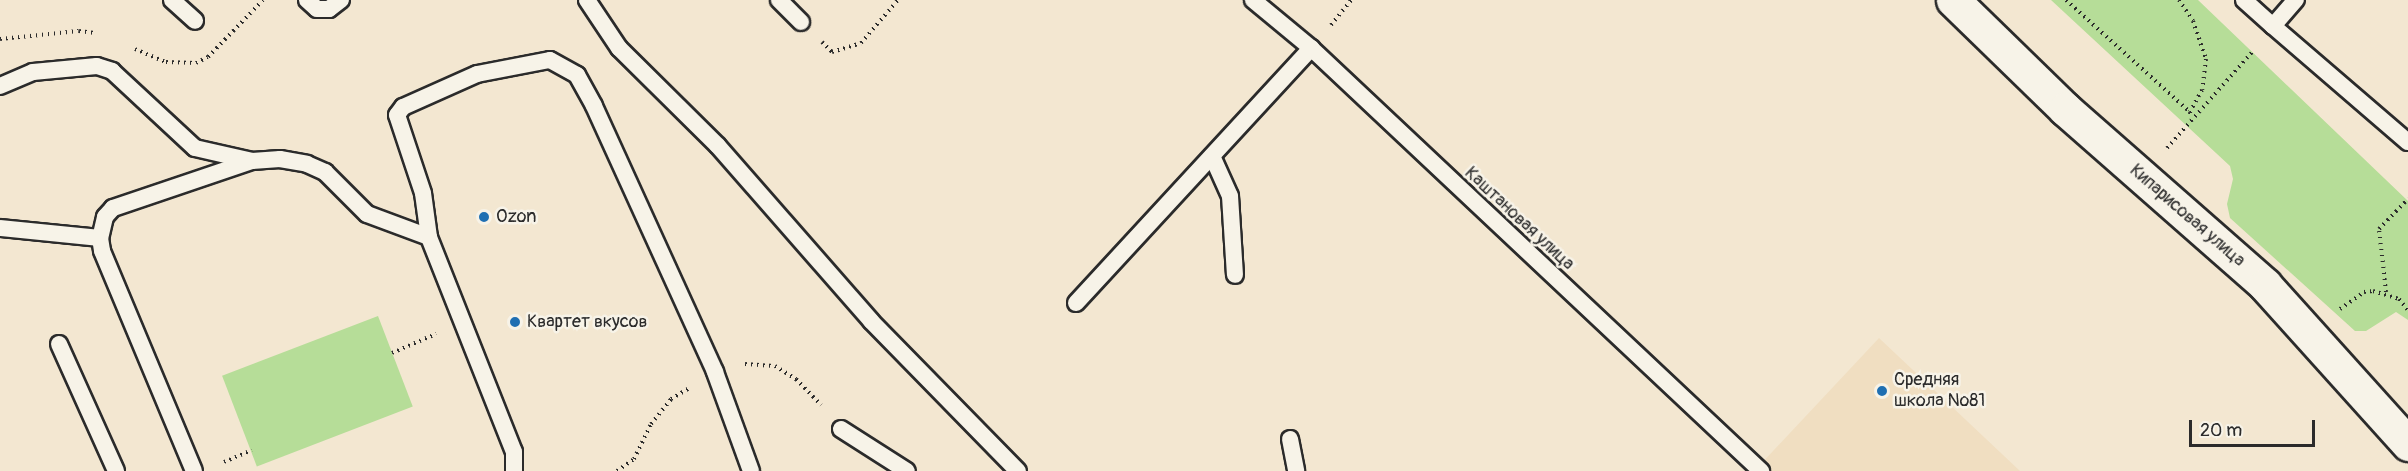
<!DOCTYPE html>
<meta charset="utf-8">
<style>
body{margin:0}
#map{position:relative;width:2408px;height:471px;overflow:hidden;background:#f3e7d1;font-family:Pangolin,sans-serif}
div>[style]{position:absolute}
.built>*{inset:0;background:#f0dec1}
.green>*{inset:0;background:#b6dd98;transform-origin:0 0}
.path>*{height:4px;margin-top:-2px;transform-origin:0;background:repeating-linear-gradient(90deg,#2b2b2b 0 1.5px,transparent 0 6px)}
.roads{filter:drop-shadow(2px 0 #2b2b2b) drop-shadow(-2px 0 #2b2b2b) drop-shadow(0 2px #2b2b2b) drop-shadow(0 -2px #2b2b2b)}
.lane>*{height:16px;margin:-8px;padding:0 8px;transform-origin:8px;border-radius:8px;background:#f7f3e8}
.street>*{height:33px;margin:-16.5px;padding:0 16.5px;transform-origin:16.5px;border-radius:16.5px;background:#f7f3e8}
.dots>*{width:16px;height:16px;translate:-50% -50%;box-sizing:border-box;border:3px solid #f7f3e8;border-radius:50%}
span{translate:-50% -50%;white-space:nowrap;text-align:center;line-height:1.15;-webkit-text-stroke:5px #f7f3e8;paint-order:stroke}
.street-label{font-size:18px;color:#2b2b2b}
.poi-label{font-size:18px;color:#2b2b2b}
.left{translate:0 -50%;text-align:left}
.scale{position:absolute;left:2189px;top:420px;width:126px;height:27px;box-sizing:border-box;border:3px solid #2b2b2b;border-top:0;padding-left:8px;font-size:18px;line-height:21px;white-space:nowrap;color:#2b2b2b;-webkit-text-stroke:4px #f7f3e8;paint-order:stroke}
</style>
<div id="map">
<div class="built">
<i style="clip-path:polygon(1879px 338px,2020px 471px,1749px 471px,1758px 467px)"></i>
</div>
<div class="green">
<i style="clip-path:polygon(2051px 0,2198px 0,2408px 201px,2408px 320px,2396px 312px,2366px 331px,2355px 331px,2230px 218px,2227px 204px,2233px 179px,2230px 166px)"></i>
<i style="left:378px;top:316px;width:97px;height:167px;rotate:69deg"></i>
</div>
<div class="path">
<i style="left:2066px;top:0;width:167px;rotate:42.1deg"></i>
<i style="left:2190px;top:112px;width:6px;rotate:81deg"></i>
<i style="left:2179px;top:0;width:25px;rotate:56deg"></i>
<i style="left:2193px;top:21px;width:40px;rotate:71.1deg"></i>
<i style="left:2206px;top:59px;width:31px;rotate:97deg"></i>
<i style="left:2202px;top:90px;width:25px;rotate:119deg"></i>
<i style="left:1331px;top:25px;width:32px;rotate:-51deg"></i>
<i style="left:0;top:39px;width:79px;rotate:-5.8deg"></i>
<i style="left:79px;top:31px;width:16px;rotate:7deg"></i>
<i style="left:822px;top:42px;width:14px;rotate:45deg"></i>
<i style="left:832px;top:52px;width:30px;rotate:-17deg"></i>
<i style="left:861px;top:43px;width:57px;rotate:-49.3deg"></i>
<i style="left:135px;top:49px;width:34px;rotate:23deg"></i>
<i style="left:166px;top:62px;width:30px;rotate:2deg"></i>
<i style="left:196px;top:63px;width:13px;rotate:-27deg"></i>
<i style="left:208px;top:57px;width:79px;rotate:-46deg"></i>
<i style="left:2167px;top:148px;width:131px;rotate:-48.4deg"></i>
<i style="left:2386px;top:292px;width:63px;rotate:-96.3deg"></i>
<i style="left:2379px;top:229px;width:42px;rotate:-46deg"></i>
<i style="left:2340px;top:309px;width:29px;rotate:-35deg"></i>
<i style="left:2364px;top:292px;width:9px;rotate:-6deg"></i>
<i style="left:2373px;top:291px;width:27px;rotate:17deg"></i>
<i style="left:2399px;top:299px;width:14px;rotate:51deg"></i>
<i style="left:392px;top:353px;width:48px;rotate:-23.4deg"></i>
<i style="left:745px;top:364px;width:30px;rotate:4deg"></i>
<i style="left:775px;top:366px;width:25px;rotate:32deg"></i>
<i style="left:796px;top:379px;width:36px;rotate:46deg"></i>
<i style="left:224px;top:462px;width:30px;rotate:-23deg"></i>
<i style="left:617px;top:471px;width:21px;rotate:-35deg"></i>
<i style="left:634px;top:459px;width:39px;rotate:-64deg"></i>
<i style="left:651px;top:424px;width:32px;rotate:-51deg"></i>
<i style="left:671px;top:399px;width:21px;rotate:-31deg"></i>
</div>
<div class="roads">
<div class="lane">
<i style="left:172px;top:0;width:31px;rotate:42deg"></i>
<i style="left:307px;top:0;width:13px;rotate:42deg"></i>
<i style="left:317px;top:9px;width:12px"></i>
<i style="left:329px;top:9px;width:15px;rotate:-37deg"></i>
<i style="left:587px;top:0;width:58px;rotate:56.3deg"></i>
<i style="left:619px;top:48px;width:139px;rotate:44.7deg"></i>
<i style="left:718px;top:146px;width:232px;rotate:48.8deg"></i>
<i style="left:871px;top:321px;width:210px;rotate:45.6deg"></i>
<i style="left:779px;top:0;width:31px;rotate:45deg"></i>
<i style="left:1253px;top:0;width:75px;rotate:39.6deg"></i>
<i style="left:1311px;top:48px;width:618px;rotate:43.23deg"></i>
<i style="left:2244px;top:0;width:39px;rotate:42deg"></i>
<i style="left:2273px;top:26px;width:35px;rotate:-49deg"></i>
<i style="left:2273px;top:26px;width:178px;rotate:40.7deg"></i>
<i style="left:0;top:86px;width:36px;rotate:-23deg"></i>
<i style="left:33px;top:72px;width:64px;rotate:-5.4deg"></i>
<i style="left:97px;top:66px;width:16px;rotate:18deg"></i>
<i style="left:112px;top:71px;width:113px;rotate:42.9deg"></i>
<i style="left:195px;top:148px;width:58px;rotate:12.8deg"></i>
<i style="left:252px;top:161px;width:147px;rotate:161.3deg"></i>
<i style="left:113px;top:208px;width:12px;rotate:132deg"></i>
<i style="left:105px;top:217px;width:22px;rotate:103deg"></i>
<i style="left:100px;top:238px;width:13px;rotate:81deg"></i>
<i style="left:102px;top:251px;width:238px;rotate:67.3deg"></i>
<i style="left:1212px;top:156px;width:44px;rotate:65.8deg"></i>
<i style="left:1230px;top:196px;width:79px;rotate:86.4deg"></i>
<i style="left:252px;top:161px;width:28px;rotate:-4deg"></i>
<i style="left:280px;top:159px;width:27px;rotate:10deg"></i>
<i style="left:307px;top:164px;width:20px;rotate:24deg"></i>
<i style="left:325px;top:172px;width:59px;rotate:45deg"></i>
<i style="left:367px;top:214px;width:66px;rotate:20.4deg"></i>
<i style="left:0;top:228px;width:100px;rotate:5.7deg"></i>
<i style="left:1076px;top:303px;width:347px;rotate:-47.3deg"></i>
<i style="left:59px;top:344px;width:139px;rotate:65.8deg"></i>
<i style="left:841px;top:429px;width:78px;rotate:32.5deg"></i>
<i style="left:1290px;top:439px;width:33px;rotate:79deg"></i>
<i style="left:514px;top:471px;width:19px;rotate:-90deg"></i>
<i style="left:514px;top:452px;width:231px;rotate:-111.6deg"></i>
<i style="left:429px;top:237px;width:44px;rotate:-97.8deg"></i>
<i style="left:423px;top:193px;width:82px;rotate:-108.4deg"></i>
<i style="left:397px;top:115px;width:10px;rotate:-53deg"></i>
<i style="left:403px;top:107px;width:81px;rotate:-24deg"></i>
<i style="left:477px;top:74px;width:74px;rotate:-10.9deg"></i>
<i style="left:550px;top:60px;width:31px;rotate:29deg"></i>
<i style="left:577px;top:75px;width:35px;rotate:61deg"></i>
<i style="left:594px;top:106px;width:292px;rotate:65.5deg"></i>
<i style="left:715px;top:372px;width:105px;rotate:70deg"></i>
</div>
<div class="street">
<i style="left:1953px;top:0;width:156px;rotate:44.2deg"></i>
<i style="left:2065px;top:109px;width:266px;rotate:41.3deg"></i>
<i style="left:2265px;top:285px;width:214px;rotate:48deg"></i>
</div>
</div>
<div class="dots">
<i style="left:484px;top:217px;background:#1f6fb2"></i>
<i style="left:515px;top:322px;background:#1f6fb2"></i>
<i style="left:1882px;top:391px;background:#1f6fb2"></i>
</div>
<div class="street-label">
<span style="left:2187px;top:216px;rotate:41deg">Кипарисовая улица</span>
<span style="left:1519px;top:219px;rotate:43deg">Каштановая улица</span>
</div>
<div class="poi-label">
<span class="left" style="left:496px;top:217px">Ozon</span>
<span class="left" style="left:527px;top:322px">Квартет вкусов</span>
<span class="left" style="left:1894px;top:391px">Средняя<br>школа №81</span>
</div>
<div class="scale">20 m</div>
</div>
